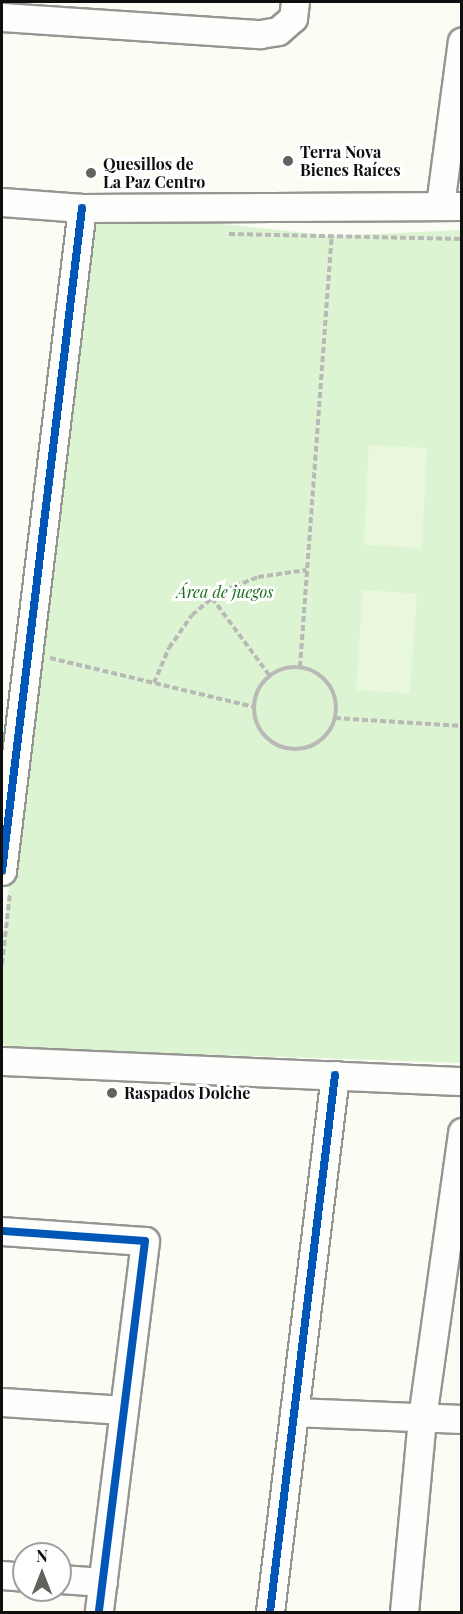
<!DOCTYPE html>
<meta charset="utf-8">
<style>
body{margin:0}
#map{position:relative;width:463px;height:1614px;overflow:hidden;background:#fbfcf4;font-family:"Playfair Display",serif}
div>[style]{position:absolute}
.green>*{inset:0;background:#ddf4d2}
.pitch>*{inset:0;background:#e9f8dc;transform-origin:0 0}
.path>*{height:4px;margin-top:-2px;transform-origin:0;background:repeating-linear-gradient(90deg,#b9b9b8 0 6px,transparent 0 9px)}
.path>.ring{margin:-2px;padding:0;box-sizing:content-box;background:none;border:4px solid #b9b9b8;border-radius:50%}
.roads{filter:drop-shadow(2px 0 #959692) drop-shadow(-2px 0 #959692) drop-shadow(0 2px #959692) drop-shadow(0 -2px #959692)}
.minor>*{height:27px;margin:-13.5px;padding:0 13.5px;transform-origin:13.5px;border-radius:13.5px;background:#fefffd}
.cycleway>*{height:8px;margin:-4px;padding:0 4px;transform-origin:4px;border-radius:4px;background:#0057b8}
.dots>*{width:16px;height:16px;translate:-50% -50%;box-sizing:border-box;border:3px solid #fff;border-radius:50%}
span{translate:-50% -50%;white-space:nowrap;text-align:center;line-height:1.15;-webkit-text-stroke:6px #fff;paint-order:stroke}
.poi-label{font-size:16px;color:#0f0f0f;font-weight:700}
.left{translate:0 -50%;text-align:left}
.park-label{font-size:16px;color:#196d1c;font-style:italic}
.frame{position:absolute;inset:0;border:3px solid #0f0f0f;pointer-events:none}
.north{position:absolute;left:12px;top:1542px;width:60px;height:60px;box-sizing:border-box;background:#fff;border:2px solid #9f9f9f;border-radius:50%;rotate:0deg;font-size:16px;font-weight:700;line-height:24px;text-align:center;color:#0f0f0f}
.north::after{content:'';display:block;margin:auto;width:21px;height:27px;background:#62625f;clip-path:polygon(50% 0,100% 100%,50% 72%,0 100%)}
</style>
<div id="map">
<div class="green">
<i style="clip-path:polygon(82px 208px,332px 236px,461px 230px,461px 1063px,11px 1048px,2px 1043px,2px 953px)"></i>
</div>
<div class="pitch">
<i style="left:369px;top:445px;width:58px;height:100px;rotate:3deg"></i>
<i style="left:363px;top:590px;width:54px;height:100px;rotate:4deg"></i>
</div>
<div class="path">
<i style="left:229px;top:234px;width:233px;rotate:1.2deg"></i>
<i style="left:212px;top:598px;width:97px;rotate:53.4deg"></i>
<i style="left:50px;top:658px;width:210px;rotate:13.5deg"></i>
<i style="left:300px;top:667px;width:432px;rotate:-85.8deg"></i>
<i class="ring" style="left:254px;top:667px;width:78px;height:78px"></i>
<i style="left:154px;top:683px;width:38px;rotate:-67deg"></i>
<i style="left:169px;top:648px;width:40px;rotate:-55.1deg"></i>
<i style="left:192px;top:615px;width:34px;rotate:-40deg"></i>
<i style="left:218px;top:593px;width:43px;rotate:-21.8deg"></i>
<i style="left:258px;top:577px;width:49px;rotate:-8.1deg"></i>
<i style="left:335px;top:718px;width:127px;rotate:3.6deg"></i>
<i style="left:2px;top:964px;width:71px;rotate:-83.6deg"></i>
</div>
<div class="roads">
<div class="minor">
<i style="left:2px;top:17px;width:259px;rotate:3.8deg"></i>
<i style="left:260px;top:34px;width:18px;rotate:-9deg"></i>
<i style="left:278px;top:31px;width:20px;rotate:-41deg"></i>
<i style="left:293px;top:18px;width:16px;rotate:-83deg"></i>
<i style="left:2px;top:202px;width:80px;rotate:4.3deg"></i>
<i style="left:82px;top:208px;width:380px;rotate:-0.3deg"></i>
<i style="left:440px;top:205px;width:165px;rotate:-82.4deg"></i>
<i style="left:2px;top:871px;width:668px;rotate:-83.12deg"></i>
<i style="left:2px;top:1061px;width:460px;rotate:2.5deg"></i>
<i style="left:2px;top:1231px;width:143px;rotate:4deg"></i>
<i style="left:145px;top:1241px;width:374px;rotate:97.1deg"></i>
<i style="left:2px;top:1402px;width:122px;rotate:3.8deg"></i>
<i style="left:294px;top:1412px;width:168px;rotate:2.4deg"></i>
<i style="left:2px;top:1575px;width:22px;rotate:5deg"></i>
<i style="left:60px;top:1579px;width:43px;rotate:4deg"></i>
<i style="left:270px;top:1612px;width:541px;rotate:-83.1deg"></i>
<i style="left:404px;top:1612px;width:195px;rotate:-84.7deg"></i>
<i style="left:422px;top:1418px;width:289px;rotate:-82deg"></i>
</div>
</div>
<div class="cycleway">
<i style="left:2px;top:871px;width:668px;rotate:-83.12deg"></i>
<i style="left:2px;top:1231px;width:143px;rotate:4deg"></i>
<i style="left:145px;top:1241px;width:374px;rotate:97.1deg"></i>
<i style="left:270px;top:1612px;width:541px;rotate:-83.1deg"></i>
</div>
<div class="dots">
<i style="left:288px;top:161px;background:#62625f"></i>
<i style="left:91px;top:173px;background:#62625f"></i>
<i style="left:112px;top:1093px;background:#62625f"></i>
</div>
<div class="poi-label">
<span class="left" style="left:300px;top:161px">Terra Nova<br>Bienes Raíces</span>
<span class="left" style="left:103px;top:173px">Quesillos de<br>La Paz Centro</span>
<span class="left" style="left:124px;top:1093px">Raspados Dolche</span>
</div>
<div class="park-label">
<span style="left:225px;top:592px">Área de juegos</span>
</div>
<div class="frame"></div>
<div class="north">N</div>
</div>
